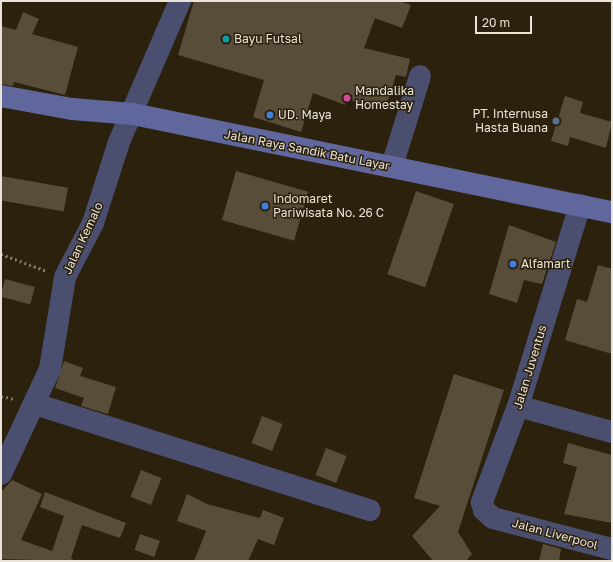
<!DOCTYPE html>
<style>
body{margin:0}
#map{position:relative;width:613px;height:562px;overflow:hidden;background:#2b210d;font-family:"Golos Text",sans-serif}
div>[style]{position:absolute}
.building>*{inset:0;background:#584d38;transform-origin:0 0}
.path>*{height:2.5px;margin-top:-1.25px;transform-origin:0;background:repeating-linear-gradient(90deg,#817868 0 2px,transparent 0 5px)}
.minor>*{height:22px;margin:-11px;padding:0 11px;transform-origin:11px;border-radius:11px;background:#4a4f70}
.secondary>*{height:22px;margin:-11px;padding:0 11px;transform-origin:11px;border-radius:11px;background:#60679c}
.dots>*{width:11px;height:11px;translate:-50% -50%;box-sizing:border-box;border:2px solid #2b210d;border-radius:50%}
span{translate:-50% -50%;white-space:nowrap;text-align:center;line-height:1.15;-webkit-text-stroke:3px #2b210d;paint-order:stroke}
.poi-label{font-size:12px;color:#eae3d7}
.left{translate:0 -50%;text-align:left}
.right{translate:-100% -50%;text-align:right}
.street-label{font-size:12px;color:#eae3d7}
.frame{position:absolute;inset:0;border:2px solid #eae3d7;pointer-events:none}
.scale{position:absolute;left:475px;top:16px;width:57px;height:18px;box-sizing:border-box;border:2px solid #eae3d7;border-top:0;padding-left:5px;font-size:12px;line-height:14px;white-space:nowrap;color:#eae3d7;-webkit-text-stroke:3px #2b210d;paint-order:stroke}
</style>
<div id="map">
<div class="building">
<i style="clip-path:polygon(194px 1px,399px 1px,411px 5px,402px 28px,375px 18px,364px 48px,410px 59px,406px 77px,396px 75px,385px 110px,347px 99px,345px 105px,313px 93px,301px 132px,253px 117px,264px 80px,178px 55px)"></i>
<i style="clip-path:polygon(23px 12px,39px 19px,32px 34px,78px 47px,65px 95px,14px 82px,13px 86px,1px 84px,1px 26px,16px 30px)"></i>
<i style="clip-path:polygon(565px 96px,583px 102px,580px 113px,612px 122px,606px 148px,570px 137px,568px 146px,551px 141px)"></i>
<i style="left:236px;top:171px;width:75px;height:51px;rotate:16deg"></i>
<i style="left:1px;top:176px;width:68px;height:24px;rotate:10deg"></i>
<i style="left:416px;top:191px;width:40px;height:88px;rotate:19deg"></i>
<i style="clip-path:polygon(509px 225px,556px 242px,542px 284px,524px 280px,517px 303px,489px 294px)"></i>
<i style="clip-path:polygon(598px 265px,612px 269px,612px 354px,565px 340px,577px 299px,587px 302px)"></i>
<i style="left:5px;top:279px;width:31px;height:18px;rotate:15deg"></i>
<i style="clip-path:polygon(64px 361px,83px 368px,80px 376px,116px 387px,108px 414px,81px 406px,84px 398px,55px 388px)"></i>
<i style="clip-path:polygon(454px 374px,504px 390px,458px 532px,472px 554px,466px 561px,433px 561px,412px 536px,440px 506px,414px 498px)"></i>
<i style="left:262px;top:416px;width:22px;height:29px;rotate:21deg"></i>
<i style="clip-path:polygon(568px 443px,612px 455px,612px 523px,564px 514px,577px 467px,563px 463px)"></i>
<i style="left:326px;top:448px;width:22px;height:29px;rotate:21deg"></i>
<i style="left:141px;top:470px;width:22px;height:29px;rotate:21deg"></i>
<i style="clip-path:polygon(12px 480px,42px 494px,21px 540px,52px 551px,64px 516px,40px 507px,45px 492px,126px 523px,120px 538px,82px 525px,71px 558px,74px 561px,1px 559px,1px 492px)"></i>
<i style="clip-path:polygon(187px 494px,207px 504px,260px 518px,263px 510px,284px 518px,274px 545px,258px 539px,248px 561px,194px 561px,206px 531px,177px 521px)"></i>
<i style="left:140px;top:534px;width:21px;height:17px;rotate:19deg"></i>
<i style="clip-path:polygon(543px 544px,561px 549px,559px 561px,539px 561px)"></i>
</div>
<div class="path">
<i style="left:1px;top:254px;width:49px;rotate:20.3deg"></i>
<i style="left:1px;top:396px;width:13px;rotate:13deg"></i>
</div>
<div class="minor">
<i style="left:392px;top:166px;width:94px;rotate:-72.7deg"></i>
<i style="left:580px;top:205px;width:210px;rotate:107.1deg"></i>
<i style="left:518px;top:406px;width:103px;rotate:110.6deg"></i>
<i style="left:482px;top:502px;width:8px;rotate:76deg"></i>
<i style="left:484px;top:510px;width:12px;rotate:42deg"></i>
<i style="left:493px;top:518px;width:123px;rotate:14.6deg"></i>
<i style="left:35px;top:404px;width:351px;rotate:17.6deg"></i>
<i style="left:518px;top:406px;width:98px;rotate:15.5deg"></i>
<i style="left:1px;top:474px;width:116px;rotate:-65deg"></i>
<i style="left:50px;top:369px;width:93px;rotate:-80.7deg"></i>
<i style="left:65px;top:277px;width:61px;rotate:-62.6deg"></i>
<i style="left:93px;top:223px;width:85px;rotate:-72.2deg"></i>
<i style="left:119px;top:142px;width:154px;rotate:-66.6deg"></i>
</div>
<div class="secondary">
<i style="left:1px;top:96px;width:72px;rotate:10.4deg"></i>
<i style="left:72px;top:109px;width:61px;rotate:4.7deg"></i>
<i style="left:133px;top:114px;width:489px;rotate:11.6deg"></i>
</div>
<div class="dots">
<i style="left:226px;top:39px;background:#0f9aa8"></i>
<i style="left:347px;top:98px;background:#d1479c"></i>
<i style="left:270px;top:115px;background:#3f7fe0"></i>
<i style="left:556px;top:121px;background:#5c6f8a"></i>
<i style="left:265px;top:206px;background:#3f7fe0"></i>
<i style="left:513px;top:264px;background:#3f7fe0"></i>
</div>
<div class="poi-label">
<span class="left" style="left:234px;top:39px">Bayu Futsal</span>
<span class="left" style="left:355px;top:98px">Mandalika<br>Homestay</span>
<span class="right" style="left:548px;top:121px">PT. Internusa<br>Hasta Buana</span>
<span class="left" style="left:278px;top:115px">UD. Maya</span>
<span class="left" style="left:273px;top:206px">Indomaret<br>Pariwisata No. 26 C</span>
<span class="left" style="left:521px;top:264px">Alfamart</span>
</div>
<div class="street-label">
<span style="left:307px;top:150px;rotate:11deg">Jalan Raya Sandik Batu Layar</span>
<span style="left:83px;top:238px;rotate:-65deg">Jalan Kemalo</span>
<span style="left:530px;top:367px;rotate:-73deg">Jalan Juventus</span>
<span style="left:555px;top:534px;rotate:15deg">Jalan Liverpool</span>
</div>
<div class="frame"></div>
<div class="scale">20 m</div>
</div>
